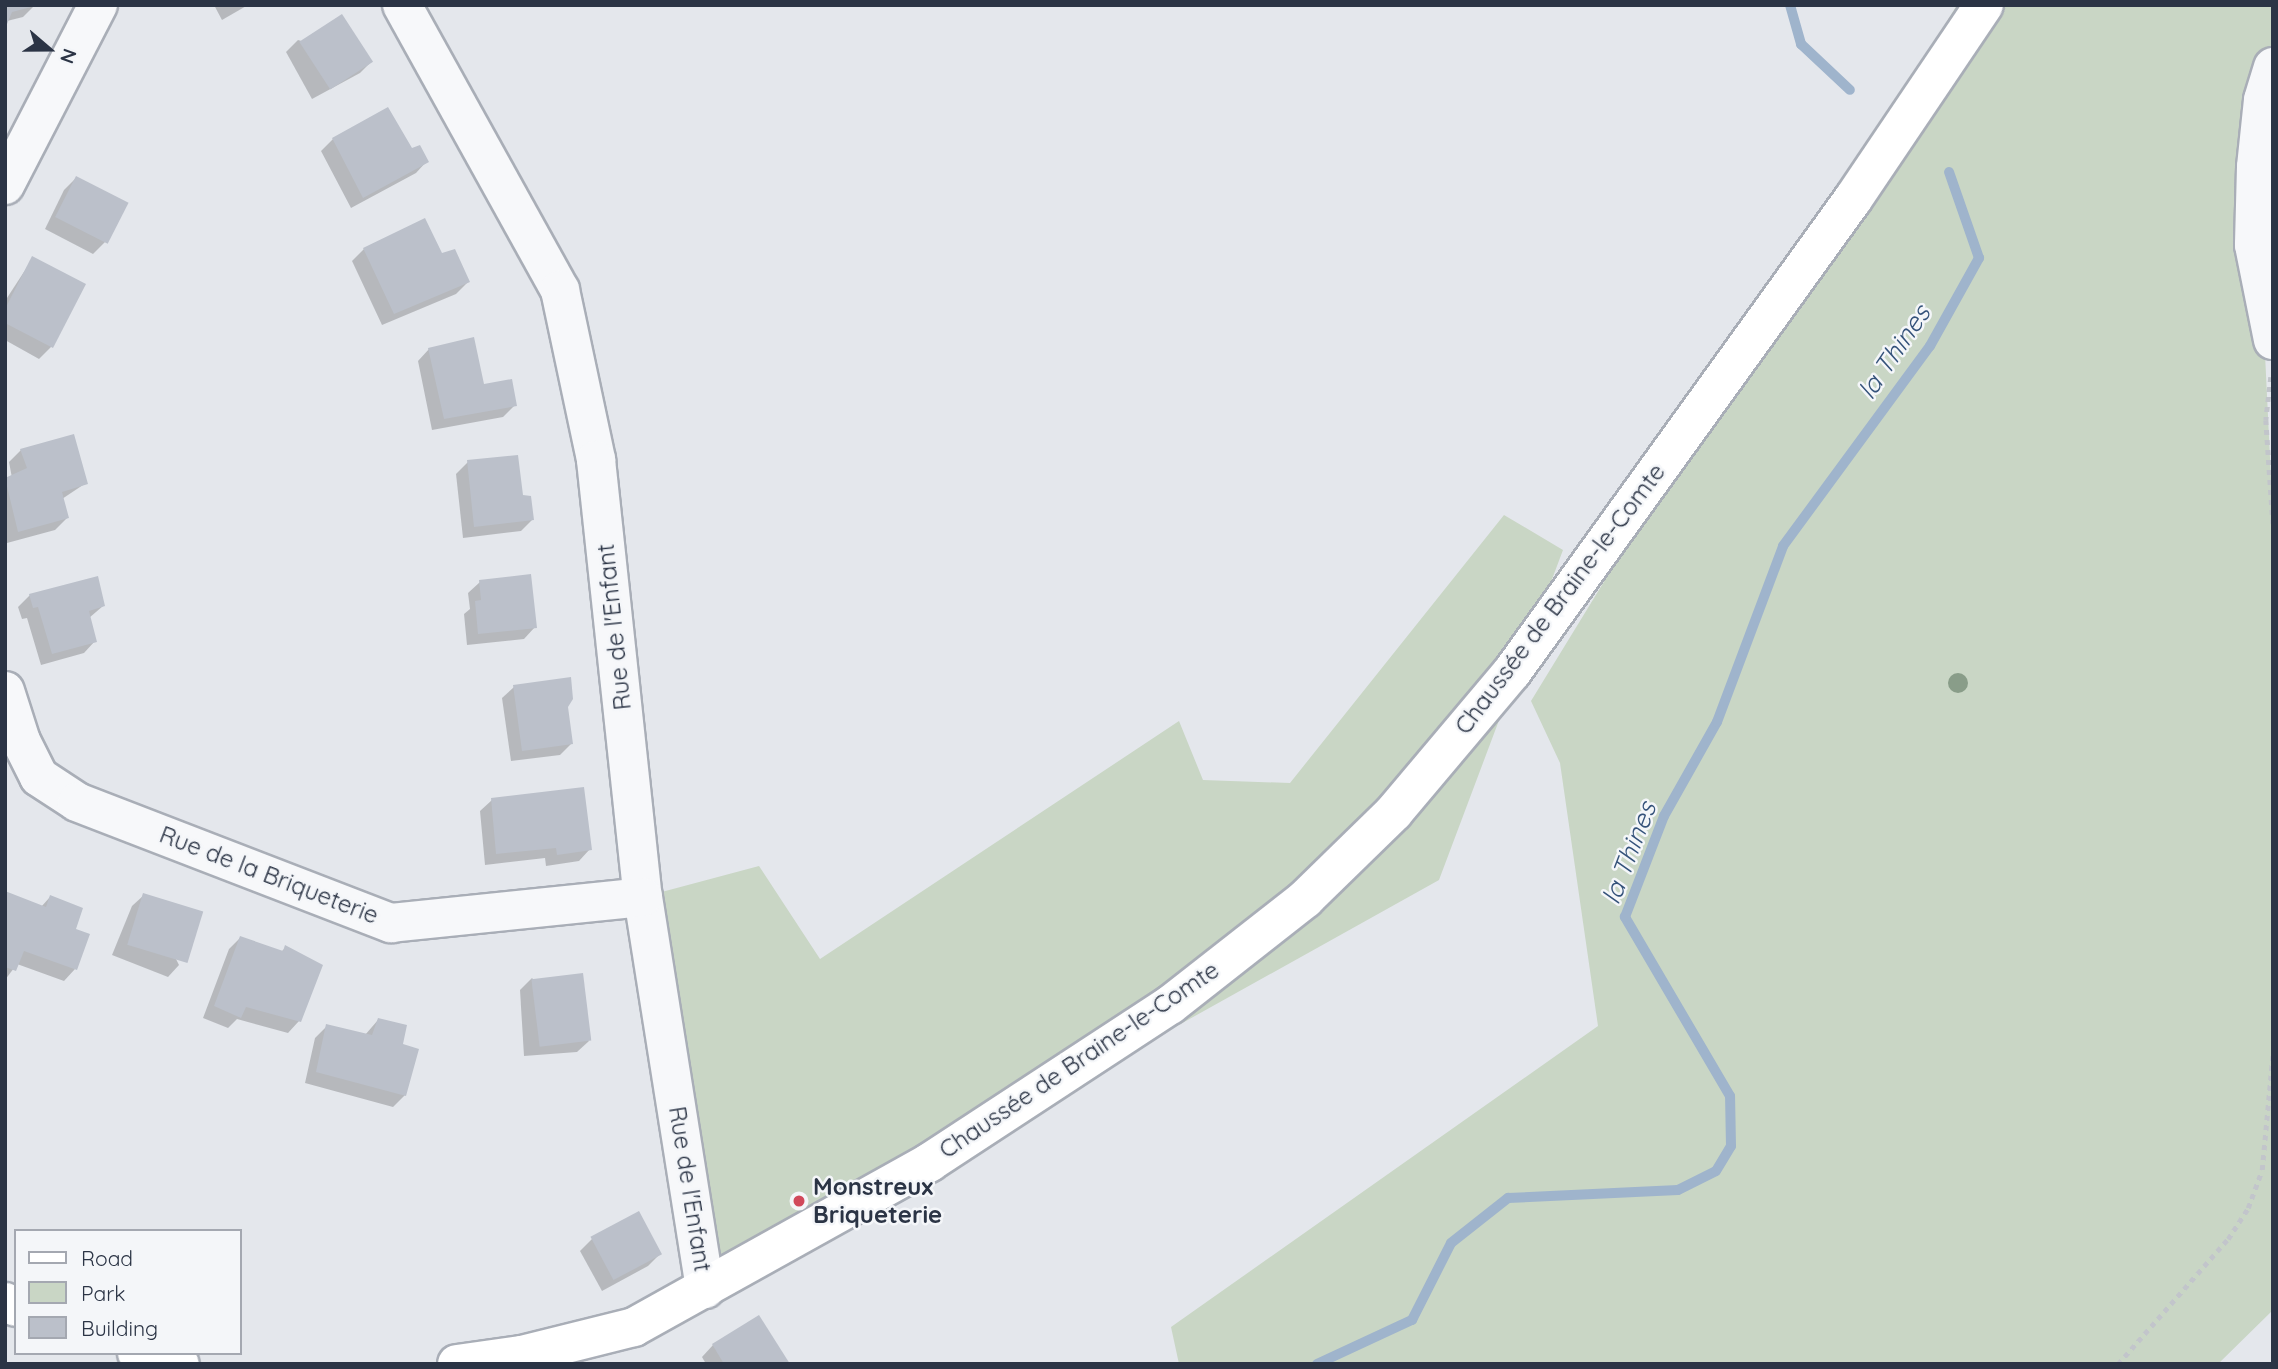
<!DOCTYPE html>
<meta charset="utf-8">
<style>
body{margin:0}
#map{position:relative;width:2278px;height:1369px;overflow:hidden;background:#e4e7ec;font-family:Quicksand,sans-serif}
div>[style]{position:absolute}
.green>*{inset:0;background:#c9d6c5}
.shadow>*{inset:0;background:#0003}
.stream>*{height:10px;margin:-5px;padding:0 5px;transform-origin:5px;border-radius:5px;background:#9fb4cc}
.building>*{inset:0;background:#bbc0ca;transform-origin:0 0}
.path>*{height:4.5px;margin-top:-2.25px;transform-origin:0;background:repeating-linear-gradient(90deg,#c2c5cb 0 5px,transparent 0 10px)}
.roads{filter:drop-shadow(2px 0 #a9aeb7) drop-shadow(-2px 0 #a9aeb7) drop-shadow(0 2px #a9aeb7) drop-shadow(0 -2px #a9aeb7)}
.minor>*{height:38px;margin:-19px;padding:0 19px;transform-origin:19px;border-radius:19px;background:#f7f8fa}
.major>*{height:38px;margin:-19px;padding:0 19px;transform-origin:19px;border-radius:19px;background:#fff}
.highway>*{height:38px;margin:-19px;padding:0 19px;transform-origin:19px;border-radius:19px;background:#fff}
.trees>*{width:20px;height:20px;margin:-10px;border-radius:50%;background:#899d89}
.dots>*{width:19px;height:19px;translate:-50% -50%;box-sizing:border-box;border:4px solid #f4f6f9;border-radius:50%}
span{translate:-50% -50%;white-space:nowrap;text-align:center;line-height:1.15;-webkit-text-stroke:5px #f4f6f9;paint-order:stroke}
.street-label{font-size:24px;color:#2b3445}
.poi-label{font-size:24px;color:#2b3445;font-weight:700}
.left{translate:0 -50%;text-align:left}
.water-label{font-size:26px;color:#34527a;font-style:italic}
.frame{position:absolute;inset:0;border:7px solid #2b3445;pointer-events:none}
.legend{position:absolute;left:14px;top:1229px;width:228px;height:126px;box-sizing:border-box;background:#f4f6f9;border:2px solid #a4a8b1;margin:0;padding:9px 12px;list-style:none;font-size:21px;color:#2b3445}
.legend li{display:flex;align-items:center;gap:14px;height:35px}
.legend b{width:35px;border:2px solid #a4a8b1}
.north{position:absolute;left:14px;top:14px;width:70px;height:70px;-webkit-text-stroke:5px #f4f6f9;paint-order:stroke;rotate:110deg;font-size:19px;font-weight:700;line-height:28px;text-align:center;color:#2b3445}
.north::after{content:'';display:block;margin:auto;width:24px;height:32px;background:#2b3445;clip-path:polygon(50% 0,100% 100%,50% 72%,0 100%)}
</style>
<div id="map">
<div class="green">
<i style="clip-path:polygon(1957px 5px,2273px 5px,2273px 110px,2256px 167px,2273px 520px,2273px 1310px,2218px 1364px,1179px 1364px,1171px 1327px,1598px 1026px,1560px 763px,1531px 701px)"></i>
<i style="clip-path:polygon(1504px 515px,1563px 550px,1439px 880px,705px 1289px,643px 897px,759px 866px,820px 959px,1179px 721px,1203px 780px,1290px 783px)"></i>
</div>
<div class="shadow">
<i style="clip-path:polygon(5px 5px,35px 5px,23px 17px,7px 21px)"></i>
<i style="clip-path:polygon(214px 5px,248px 5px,222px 20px)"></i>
<i style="clip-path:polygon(298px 40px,371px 62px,360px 73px,312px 99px,286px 52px)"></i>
<i style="clip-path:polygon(388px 110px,412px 150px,427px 161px,416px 173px,351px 208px,321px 151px,333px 139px)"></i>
<i style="clip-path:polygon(76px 178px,105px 242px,93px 254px,45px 229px,64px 190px)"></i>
<i style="clip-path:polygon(364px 249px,441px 255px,468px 282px,456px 294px,382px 325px,352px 261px)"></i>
<i style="clip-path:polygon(33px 258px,83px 285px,51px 347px,39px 359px,5px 340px,5px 301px)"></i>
<i style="clip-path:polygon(429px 349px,482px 386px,515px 405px,503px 417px,432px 430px,418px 361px)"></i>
<i style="clip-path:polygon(21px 450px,86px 483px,62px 499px,67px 518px,55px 530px,7px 543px,5px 480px,12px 478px,9px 462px)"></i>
<i style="clip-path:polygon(468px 462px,522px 496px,533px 519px,521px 531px,463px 538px,456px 474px)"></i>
<i style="clip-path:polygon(480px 582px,535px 627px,524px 639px,467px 645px,464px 614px,470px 609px,468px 593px)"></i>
<i style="clip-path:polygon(30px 595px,103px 606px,89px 618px,95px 641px,84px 653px,41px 665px,27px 618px,22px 619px,18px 607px)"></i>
<i style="clip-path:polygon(514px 687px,566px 707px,571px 744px,560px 755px,511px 761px,502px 698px)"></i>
<i style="clip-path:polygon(492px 800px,590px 849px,579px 861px,546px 866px,545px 858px,485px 865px,480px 811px)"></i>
<i style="clip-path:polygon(5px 893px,41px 907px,50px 897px,74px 930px,75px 969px,64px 981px,17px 964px,5px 980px)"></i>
<i style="clip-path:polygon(144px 895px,179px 965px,168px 977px,112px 955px,132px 906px)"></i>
<i style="clip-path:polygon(240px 938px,281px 952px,286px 947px,299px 1021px,288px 1033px,237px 1019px,228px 1028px,203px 1018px,229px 949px)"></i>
<i style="clip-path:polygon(532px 978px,589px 1041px,577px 1052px,524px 1056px,520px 990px)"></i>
<i style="clip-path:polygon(378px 1020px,401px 1045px,405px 1095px,393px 1107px,305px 1083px,315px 1038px,327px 1026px,365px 1035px)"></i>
<i style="clip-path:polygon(638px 1214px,660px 1254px,648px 1266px,602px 1291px,580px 1251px,592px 1239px)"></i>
<i style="clip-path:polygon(713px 1345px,788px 1364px,706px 1364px,702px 1357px)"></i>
</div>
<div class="stream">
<i style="left:1790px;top:5px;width:41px;rotate:74.2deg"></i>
<i style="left:1801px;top:44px;width:67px;rotate:43.2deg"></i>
<i style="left:1317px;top:1364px;width:105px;rotate:-24.9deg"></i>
<i style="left:1412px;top:1320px;width:86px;rotate:-63.1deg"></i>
<i style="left:1451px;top:1243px;width:73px;rotate:-38.3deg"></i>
<i style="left:1508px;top:1198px;width:170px;rotate:-2.7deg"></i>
<i style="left:1678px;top:1190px;width:42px;rotate:-26.6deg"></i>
<i style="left:1716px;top:1171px;width:29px;rotate:-59deg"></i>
<i style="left:1731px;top:1146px;width:50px;rotate:-91.1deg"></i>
<i style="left:1730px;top:1096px;width:208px;rotate:-120.4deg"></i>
<i style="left:1625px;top:917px;width:108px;rotate:-68.9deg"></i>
<i style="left:1664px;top:816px;width:108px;rotate:-60.6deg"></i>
<i style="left:1717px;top:722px;width:188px;rotate:-69.4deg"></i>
<i style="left:1783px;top:546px;width:248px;rotate:-53.7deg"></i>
<i style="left:1930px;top:346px;width:101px;rotate:-60.9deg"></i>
<i style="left:1979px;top:258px;width:91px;rotate:-109.2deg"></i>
</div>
<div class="building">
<i style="clip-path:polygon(5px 5px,35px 5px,35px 6px,12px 12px,5px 29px)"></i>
<i style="left:342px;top:14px;width:57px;height:51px;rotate:57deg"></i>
<i style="clip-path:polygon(388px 107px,412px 148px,420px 145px,429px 162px,363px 198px,332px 138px)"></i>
<i style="left:76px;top:176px;width:59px;height:46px;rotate:27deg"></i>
<i style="clip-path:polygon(425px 218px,442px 253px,455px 249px,470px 282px,394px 314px,363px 248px)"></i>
<i style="clip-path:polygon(32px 256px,86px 284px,53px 348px,5px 323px,5px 309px)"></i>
<i style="clip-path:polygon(474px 337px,484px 384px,512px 379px,517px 406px,444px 419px,428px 348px)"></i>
<i style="clip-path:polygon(74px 434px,88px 484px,62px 492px,69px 518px,18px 532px,5px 478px,27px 468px,20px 449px)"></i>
<i style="clip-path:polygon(518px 455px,523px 495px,531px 496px,534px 520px,474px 527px,467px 460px)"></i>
<i style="clip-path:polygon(531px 574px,537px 628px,478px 634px,475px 601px,481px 600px,479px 580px)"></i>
<i style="clip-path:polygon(98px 576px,105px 606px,89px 611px,97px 642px,52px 654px,38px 607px,33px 608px,29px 594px)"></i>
<i style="clip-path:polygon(571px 677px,573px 699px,568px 707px,573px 744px,522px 751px,513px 685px)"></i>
<i style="clip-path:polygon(584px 787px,592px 850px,557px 855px,556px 848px,496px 854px,491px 798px)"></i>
<i style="clip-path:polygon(5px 891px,46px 907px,50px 895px,83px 908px,76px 929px,90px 934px,77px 970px,24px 951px,16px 971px,5px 967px)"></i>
<i style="left:143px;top:893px;width:63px;height:54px;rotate:17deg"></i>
<i style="clip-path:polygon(240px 936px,283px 951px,285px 945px,323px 965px,301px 1022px,246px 1007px,241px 1018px,214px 1006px)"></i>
<i style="left:583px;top:973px;width:68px;height:52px;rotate:83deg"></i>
<i style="clip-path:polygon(378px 1018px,407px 1025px,403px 1044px,419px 1049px,406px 1096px,316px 1072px,326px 1024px,372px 1035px)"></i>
<i style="left:639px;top:1211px;width:49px;height:55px;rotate:62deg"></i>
<i style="clip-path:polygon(759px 1315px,790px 1364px,724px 1364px,712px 1344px)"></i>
</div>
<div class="path">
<i style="left:2271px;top:377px;width:43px;rotate:96.6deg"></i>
<i style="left:2266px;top:420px;width:104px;rotate:86.1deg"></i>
<i style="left:2118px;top:1364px;width:167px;rotate:-48.7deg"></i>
<i style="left:2228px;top:1239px;width:37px;rotate:-57deg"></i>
<i style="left:2248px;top:1208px;width:40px;rotate:-69.8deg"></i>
<i style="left:2262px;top:1170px;width:120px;rotate:-84.7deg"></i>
</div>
<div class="roads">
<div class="minor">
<i style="left:402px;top:5px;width:326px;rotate:61deg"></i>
<i style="left:560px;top:290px;width:174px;rotate:78deg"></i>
<i style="left:596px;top:460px;width:440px;rotate:83.9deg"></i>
<i style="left:643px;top:897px;width:397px;rotate:81deg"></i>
<i style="left:2273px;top:67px;width:34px;rotate:107deg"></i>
<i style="left:2263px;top:100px;width:67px;rotate:96deg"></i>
<i style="left:2256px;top:167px;width:78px;rotate:91.5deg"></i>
<i style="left:2254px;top:245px;width:97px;rotate:78.7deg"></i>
<i style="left:5px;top:185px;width:203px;rotate:-62.7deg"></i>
<i style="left:5px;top:691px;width:52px;rotate:72.3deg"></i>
<i style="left:21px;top:741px;width:40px;rotate:63.4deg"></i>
<i style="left:39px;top:777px;width:45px;rotate:33.3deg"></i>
<i style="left:77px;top:802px;width:337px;rotate:21.1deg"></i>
<i style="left:391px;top:923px;width:253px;rotate:-5.9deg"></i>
</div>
<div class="major">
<i style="left:634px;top:1327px;width:339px;rotate:-29.1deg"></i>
<i style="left:930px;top:1162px;width:287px;rotate:-33.2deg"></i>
<i style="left:1170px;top:1005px;width:172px;rotate:-38.1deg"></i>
<i style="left:1305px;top:899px;width:124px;rotate:-44.3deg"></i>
<i style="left:1394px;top:812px;width:183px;rotate:-49.9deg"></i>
<i style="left:1512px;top:672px;width:583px;rotate:-54.21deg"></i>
<i style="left:1853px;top:199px;width:234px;rotate:-56deg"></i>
</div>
<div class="highway">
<i style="left:5px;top:1302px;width:12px;rotate:24deg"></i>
<i style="left:137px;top:1353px;width:44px;rotate:14.3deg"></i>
<i style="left:457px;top:1364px;width:66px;rotate:-7.9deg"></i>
<i style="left:522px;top:1355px;width:115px;rotate:-14deg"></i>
</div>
</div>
<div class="trees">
<i style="left:1958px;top:683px"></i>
</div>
<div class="dots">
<i style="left:799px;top:1201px;background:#d1495b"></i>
</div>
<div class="street-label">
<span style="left:1560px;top:599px;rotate:-53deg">Chaussée de Braine-le-Comte</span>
<span style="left:614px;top:627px;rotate:-96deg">Rue de l'Enfant</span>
<span style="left:269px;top:875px;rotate:21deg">Rue de la Briqueterie</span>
<span style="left:1079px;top:1060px;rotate:-34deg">Chaussée de Braine-le-Comte</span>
<span style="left:690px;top:1189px;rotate:81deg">Rue de l'Enfant</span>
</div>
<div class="poi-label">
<span class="left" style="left:813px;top:1201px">Monstreux<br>Briqueterie</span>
</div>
<div class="water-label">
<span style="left:1894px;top:352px;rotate:-56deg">la Thines</span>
<span style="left:1629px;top:853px;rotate:-69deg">la Thines</span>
</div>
<div class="frame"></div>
<ul class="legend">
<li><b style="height:9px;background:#fff"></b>Road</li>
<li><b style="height:19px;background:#c9d6c5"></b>Park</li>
<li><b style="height:19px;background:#bbc0ca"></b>Building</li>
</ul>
<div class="north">N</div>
</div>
